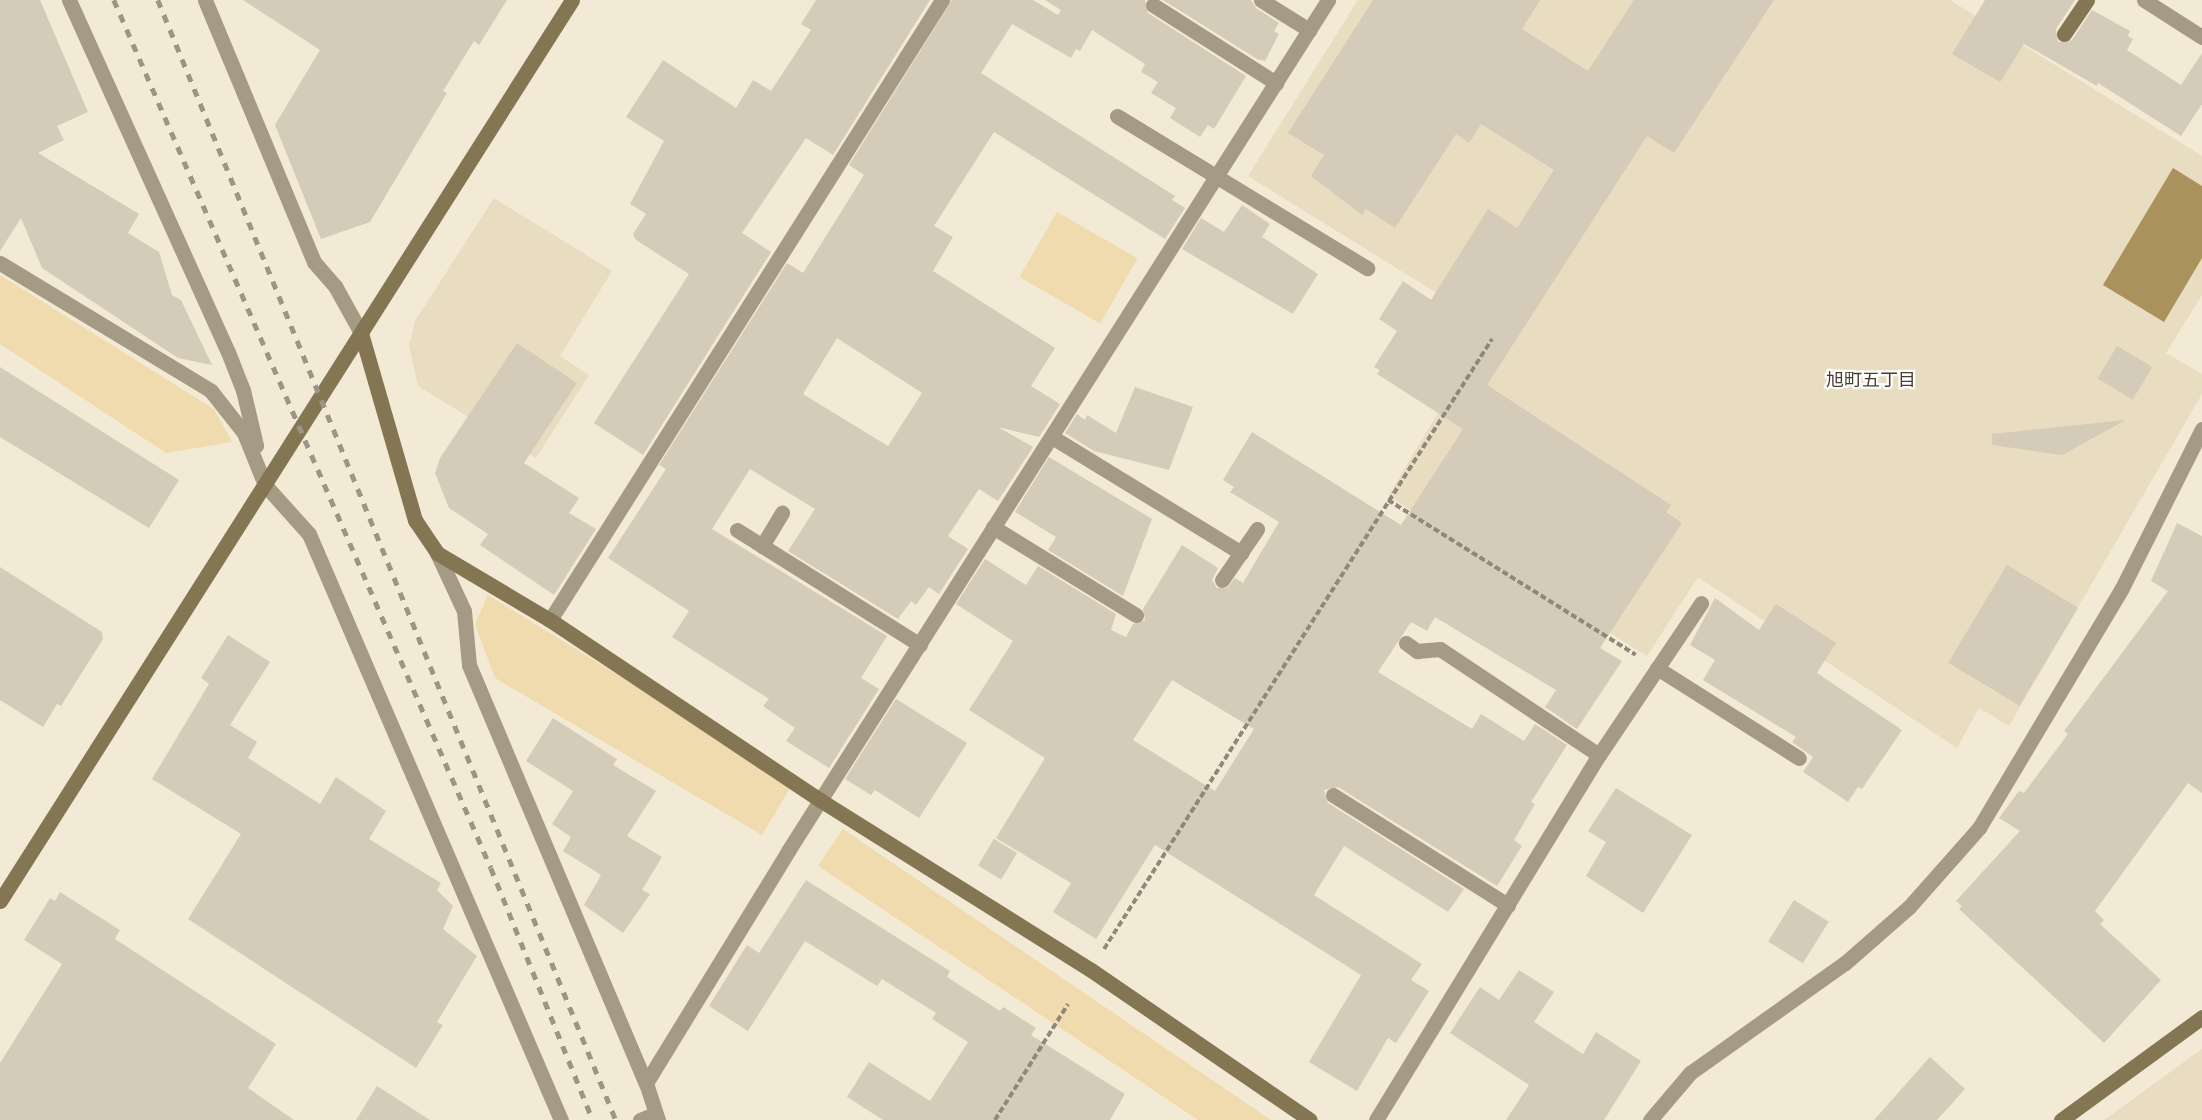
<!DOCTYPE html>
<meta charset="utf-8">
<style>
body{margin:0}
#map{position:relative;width:2202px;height:1120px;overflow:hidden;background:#f3ead5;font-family:Karla,"Noto Sans JP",sans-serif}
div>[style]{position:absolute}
.built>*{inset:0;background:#e8dcc1}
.green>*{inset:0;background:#efdbad;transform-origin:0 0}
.water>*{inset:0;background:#a9925c}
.building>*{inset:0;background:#d4ccb8;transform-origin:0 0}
.path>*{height:4px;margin-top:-2px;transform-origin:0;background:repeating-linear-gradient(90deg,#8f897b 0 6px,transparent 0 9px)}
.lane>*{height:15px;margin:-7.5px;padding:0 7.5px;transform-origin:7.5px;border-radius:7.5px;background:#a59b84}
.street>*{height:15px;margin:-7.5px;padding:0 7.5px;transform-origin:7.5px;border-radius:7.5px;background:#a59b84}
.secondary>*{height:15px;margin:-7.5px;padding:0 7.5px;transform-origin:7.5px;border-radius:7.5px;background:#847553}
.rail>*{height:4.5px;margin-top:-2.25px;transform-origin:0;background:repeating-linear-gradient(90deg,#9b9586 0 8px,transparent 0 16px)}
span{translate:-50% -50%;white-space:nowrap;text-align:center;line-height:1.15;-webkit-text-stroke:4.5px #fff;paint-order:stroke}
.neighbourhood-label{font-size:18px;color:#463f2e}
</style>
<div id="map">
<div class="built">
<i style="clip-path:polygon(1358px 0,1950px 0,2202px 156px,2202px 295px,2166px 353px,2202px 374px,2202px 394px,2009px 726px,1979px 708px,1957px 748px,1698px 577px,1647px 656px,1388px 496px,1490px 326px,1248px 176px)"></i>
<i style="clip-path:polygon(494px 198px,612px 271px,560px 356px,589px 375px,536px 458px,418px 386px,409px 346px,415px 321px)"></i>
<i style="clip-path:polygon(2202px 1049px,2202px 1120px,2104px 1120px)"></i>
</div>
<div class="green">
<i style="left:1057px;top:212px;width:93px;height:75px;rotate:30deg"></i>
<i style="clip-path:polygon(0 275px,214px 409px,232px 442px,166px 453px,0 344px)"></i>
<i style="clip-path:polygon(488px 595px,793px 783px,762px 835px,495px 678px,475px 624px)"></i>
<i style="clip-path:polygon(843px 829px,1271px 1120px,1198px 1120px,818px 866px)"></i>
</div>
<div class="water">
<i style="clip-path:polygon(2173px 168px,2202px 186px,2202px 258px,2164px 322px,2103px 285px)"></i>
</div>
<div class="building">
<i style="clip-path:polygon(0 0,40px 0,88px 112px,57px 126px,64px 140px,38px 153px,139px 214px,128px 233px,159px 252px,172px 295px,181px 300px,212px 365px,178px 358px,42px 268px,21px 218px,0 251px)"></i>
<i style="clip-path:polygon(243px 0,507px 0,479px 45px,474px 41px,443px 91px,447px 93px,370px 222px,321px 239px,275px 125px,320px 50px)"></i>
<i style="clip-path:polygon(816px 0,930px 0,833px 155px,806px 138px,742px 233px,771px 252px,643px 455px,594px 423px,689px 274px,636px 240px,633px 234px,646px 214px,630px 204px,664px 141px,626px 117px,663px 60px,736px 108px,753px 80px,771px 91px,811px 30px,801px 24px)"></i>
<i style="clip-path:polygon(evenodd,952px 0,1033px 0,1058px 15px,1061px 10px,1045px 0,1145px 0,1148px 13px,1246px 76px,1214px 129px,1208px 125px,1200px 137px,1170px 118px,1176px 108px,1151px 93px,1158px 82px,1141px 72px,1145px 64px,1092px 30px,1080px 51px,1076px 49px,1071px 58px,1012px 24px,981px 73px,1175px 196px,1172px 200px,1185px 208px,1165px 239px,994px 132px,934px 226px,953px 237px,933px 271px,1055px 348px,1031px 386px,1060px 404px,1039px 437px,998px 427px,1033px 447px,998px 501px,979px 489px,948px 536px,968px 549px,939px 594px,929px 587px,916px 605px,911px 601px,898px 619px,788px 551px,815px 509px,750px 469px,712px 529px,887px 636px,861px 678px,879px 689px,829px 768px,786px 741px,795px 728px,763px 706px,769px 699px,672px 637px,689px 611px,608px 558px,666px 469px,659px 465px,787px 263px,803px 273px,864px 175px,849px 165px,952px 0,837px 338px,922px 393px,888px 446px,803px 394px,837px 338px)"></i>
<i style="clip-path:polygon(1163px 0,1251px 0,1256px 8px,1279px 23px,1274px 31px,1279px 34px,1265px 61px,1257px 59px)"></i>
<i style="clip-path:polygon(evenodd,1373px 0,1540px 0,1522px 29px,1588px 71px,1634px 0,1774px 0,1674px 153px,1647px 136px,1487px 385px,1671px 505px,1666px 512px,1682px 523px,1600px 648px,1622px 661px,1577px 729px,1545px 707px,1556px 690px,1435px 617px,1427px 631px,1411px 622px,1378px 672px,1472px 729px,1481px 714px,1524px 741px,1535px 724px,1567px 745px,1531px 802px,1535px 804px,1514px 840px,1522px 846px,1497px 886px,1338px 787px,1324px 790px,1328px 803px,1464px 889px,1448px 912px,1344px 846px,1314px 895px,1422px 964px,1411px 980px,1429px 991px,1396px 1043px,1388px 1038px,1357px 1091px,1309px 1062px,1361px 975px,1155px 845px,1096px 939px,1053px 912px,1071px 883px,996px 838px,1045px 758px,969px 710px,1013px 641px,956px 604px,985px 559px,1026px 585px,1038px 566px,1116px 614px,1111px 630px,1126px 637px,1133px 624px,1145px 620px,1143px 609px,1182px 545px,1218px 568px,1212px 580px,1217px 588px,1227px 588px,1235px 578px,1243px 583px,1279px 522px,1230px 492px,1234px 487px,1223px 480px,1252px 432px,1401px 525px,1463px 429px,1377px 374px,1380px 370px,1374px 367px,1397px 331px,1379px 319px,1403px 281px,1431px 300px,1488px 209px,1517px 228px,1554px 170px,1481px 124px,1469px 143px,1456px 134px,1395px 228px,1366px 209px,1362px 215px,1311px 176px,1324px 155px,1288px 133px,1373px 0,1172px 680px,1254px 729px,1215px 791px,1133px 740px,1172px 680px)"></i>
<i style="clip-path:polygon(1985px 0,2075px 0,2056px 29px,2058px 42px,2072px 40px,2092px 10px,2130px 31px,2128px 36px,2133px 39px,2127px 50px,2181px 85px,2202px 53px,2202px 104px,2181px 136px,2098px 83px,2097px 86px,2024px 44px,2000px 82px,1952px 54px)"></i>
<i style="clip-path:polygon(1242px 205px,1270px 224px,1262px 237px,1318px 274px,1293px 314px,1182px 249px,1201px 218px,1224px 232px)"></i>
<i style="clip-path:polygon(517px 343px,577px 383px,524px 463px,579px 498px,569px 513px,596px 529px,554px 595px,480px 545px,488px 534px,449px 508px,435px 473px,440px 458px)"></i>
<i style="left:2117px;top:346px;width:41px;height:38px;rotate:31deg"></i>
<i style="clip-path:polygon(0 367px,179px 480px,149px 528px,0 437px)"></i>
<i style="clip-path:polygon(1135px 387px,1193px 407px,1169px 470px,1094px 451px,1065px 433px,1077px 414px,1085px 420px,1087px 415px,1116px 433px)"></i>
<i style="clip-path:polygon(2126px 420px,2062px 455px,1992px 445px,1992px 434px)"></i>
<i style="clip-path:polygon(1049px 457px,1152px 519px,1123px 596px,1048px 550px,1056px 537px,1015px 512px)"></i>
<i style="clip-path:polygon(2177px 523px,2202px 536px,2202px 793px,2188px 783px,2095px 911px,2104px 920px,2100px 924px,2161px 980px,2104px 1043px,1959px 909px,1962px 906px,1956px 901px,2020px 831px,1999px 818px,2019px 791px,2024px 793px,2068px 734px,2064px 731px,2168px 591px,2151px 581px)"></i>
<i style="left:2007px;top:565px;width:83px;height:114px;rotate:31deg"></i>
<i style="clip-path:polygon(0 567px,102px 632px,103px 639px,61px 706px,57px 704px,43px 727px,0 700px)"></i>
<i style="clip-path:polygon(1715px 598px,1759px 630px,1776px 604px,1836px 643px,1817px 673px,1902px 730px,1862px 789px,1858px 787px,1848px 802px,1803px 772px,1813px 757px,1792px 742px,1796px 737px,1703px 680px,1715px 660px,1690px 645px)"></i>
<i style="clip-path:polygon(228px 635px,270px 662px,230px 725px,257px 742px,248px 758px,320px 804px,336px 777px,386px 811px,369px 839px,441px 883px,437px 890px,453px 906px,443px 929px,477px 956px,437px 1022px,443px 1025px,416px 1068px,188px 919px,241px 834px,152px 779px,209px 684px,201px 678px)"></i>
<i style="clip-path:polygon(896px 699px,967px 743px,919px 818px,875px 790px,871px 795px,845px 779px)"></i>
<i style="clip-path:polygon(553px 718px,617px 759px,613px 765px,656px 791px,627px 836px,662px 857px,642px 890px,650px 894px,623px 933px,584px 905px,601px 875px,563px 851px,571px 837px,552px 824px,573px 791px,526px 761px)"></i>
<i style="clip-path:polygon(1616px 788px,1692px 835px,1643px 913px,1586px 876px,1606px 842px,1588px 831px)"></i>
<i style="left:994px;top:839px;width:27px;height:31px;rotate:31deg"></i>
<i style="clip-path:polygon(806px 880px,950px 971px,947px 977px,1000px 1011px,1003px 1007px,1036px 1028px,1031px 1035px,1125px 1094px,1110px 1120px,883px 1120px,847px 1097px,869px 1062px,930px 1101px,968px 1042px,932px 1019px,936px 1013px,882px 979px,877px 986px,805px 941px,748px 1031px,709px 1006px,747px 945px,759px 953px)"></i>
<i style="clip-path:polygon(60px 892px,120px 930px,115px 939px,276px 1044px,248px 1088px,294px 1120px,0 1120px,0 1063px,62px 964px,24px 940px,50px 898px,55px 901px)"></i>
<i style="left:1794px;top:900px;width:41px;height:49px;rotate:32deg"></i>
<i style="clip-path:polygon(1519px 970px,1554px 992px,1534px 1022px,1583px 1054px,1596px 1032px,1641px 1061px,1604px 1120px,1506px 1120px,1529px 1085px,1450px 1033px,1480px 987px,1499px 1000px)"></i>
<i style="clip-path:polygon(1930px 1057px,1965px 1089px,1937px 1120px,1874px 1120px)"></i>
<i style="clip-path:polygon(377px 1086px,430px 1120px,356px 1120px)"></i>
</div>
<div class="path">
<i style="left:1388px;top:500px;width:292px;rotate:32deg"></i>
<i style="left:1104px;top:949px;width:723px;rotate:-57.54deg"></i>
<i style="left:995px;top:1120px;width:137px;rotate:-57.8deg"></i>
</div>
<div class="lane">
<i style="left:1261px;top:0;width:57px;rotate:32deg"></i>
<i style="left:1153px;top:5px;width:146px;rotate:32.4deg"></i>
<i style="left:1117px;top:116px;width:293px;rotate:31.3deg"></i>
<i style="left:1052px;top:437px;width:222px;rotate:31.5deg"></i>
<i style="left:993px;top:527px;width:168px;rotate:31.6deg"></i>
<i style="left:737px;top:530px;width:216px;rotate:32.1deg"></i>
<i style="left:762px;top:546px;width:39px;rotate:-59deg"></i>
<i style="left:1222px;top:580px;width:62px;rotate:-55.5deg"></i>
<i style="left:1406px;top:643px;width:14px;rotate:36deg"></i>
<i style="left:1417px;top:651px;width:23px;rotate:-5deg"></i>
<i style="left:1440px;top:649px;width:191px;rotate:33.7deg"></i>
<i style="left:1657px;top:668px;width:168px;rotate:32.4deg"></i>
<i style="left:1333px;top:795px;width:207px;rotate:32.2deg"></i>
</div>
<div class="street">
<i style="left:69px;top:0;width:386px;rotate:65.7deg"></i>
<i style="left:228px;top:352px;width:41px;rotate:68.5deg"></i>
<i style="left:243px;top:390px;width:57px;rotate:76.7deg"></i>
<i style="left:205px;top:0;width:284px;rotate:67.4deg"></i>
<i style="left:314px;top:262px;width:32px;rotate:49deg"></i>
<i style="left:335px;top:286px;width:54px;rotate:61deg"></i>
<i style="left:2144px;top:0;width:69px;rotate:32.5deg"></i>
<i style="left:0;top:263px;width:247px;rotate:31.2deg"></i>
<i style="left:211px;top:391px;width:53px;rotate:51.8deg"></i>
<i style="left:244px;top:433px;width:56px;rotate:68deg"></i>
<i style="left:265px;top:485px;width:66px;rotate:48.1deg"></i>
<i style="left:309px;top:534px;width:638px;rotate:66.73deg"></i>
<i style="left:437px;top:553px;width:64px;rotate:65deg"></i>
<i style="left:464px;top:611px;width:54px;rotate:84.7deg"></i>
<i style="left:469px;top:665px;width:454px;rotate:67.1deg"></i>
<i style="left:646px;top:1083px;width:39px;rotate:72deg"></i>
<i style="left:550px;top:620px;width:734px;rotate:-57.7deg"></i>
<i style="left:646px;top:1083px;width:272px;rotate:-58.5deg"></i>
<i style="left:788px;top:851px;width:1008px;rotate:-57.6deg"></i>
<i style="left:640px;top:1120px;width:16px;rotate:-22deg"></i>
<i style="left:1376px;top:1120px;width:428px;rotate:-58.6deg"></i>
<i style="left:1599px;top:755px;width:183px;rotate:-56.1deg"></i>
<i style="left:1650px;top:1120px;width:62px;rotate:-49.6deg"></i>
<i style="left:1690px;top:1073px;width:190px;rotate:-35.4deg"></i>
<i style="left:1845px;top:963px;width:85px;rotate:-41.2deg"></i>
<i style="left:1909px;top:907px;width:106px;rotate:-48.5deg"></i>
<i style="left:1979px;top:828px;width:279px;rotate:-59.2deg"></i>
<i style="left:2122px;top:588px;width:178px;rotate:-63.3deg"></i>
</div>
<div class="secondary">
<i style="left:2064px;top:34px;width:41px;rotate:-55.9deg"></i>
<i style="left:361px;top:333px;width:195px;rotate:73.9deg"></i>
<i style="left:415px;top:520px;width:40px;rotate:56deg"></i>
<i style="left:437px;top:553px;width:131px;rotate:30.7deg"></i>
<i style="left:550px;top:620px;width:324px;rotate:33.7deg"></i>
<i style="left:820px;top:800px;width:320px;rotate:32.1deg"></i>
<i style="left:1091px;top:970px;width:265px;rotate:34.4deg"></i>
<i style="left:0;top:901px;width:1067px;rotate:-57.59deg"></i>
<i style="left:2061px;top:1120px;width:175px;rotate:-36.1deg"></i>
</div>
<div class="rail">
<i style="left:114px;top:0;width:946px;rotate:66.52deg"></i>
<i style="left:491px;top:868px;width:272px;rotate:68deg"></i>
<i style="left:158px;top:0;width:1210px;rotate:67.76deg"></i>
</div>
<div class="neighbourhood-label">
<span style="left:1871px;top:380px">旭町五丁目</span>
</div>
</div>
